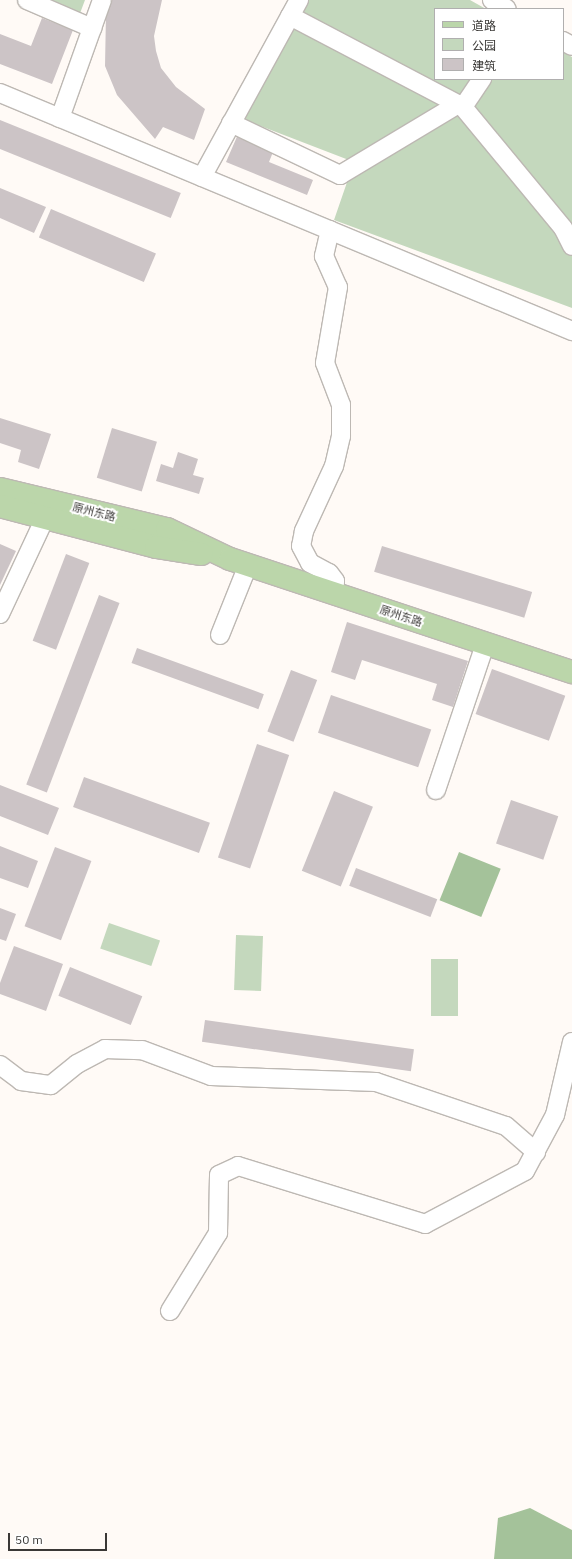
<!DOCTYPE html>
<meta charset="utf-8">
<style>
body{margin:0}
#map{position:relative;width:572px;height:1559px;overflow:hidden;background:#fffaf6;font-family:"IBM Plex Sans","Noto Sans SC",sans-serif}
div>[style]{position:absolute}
.green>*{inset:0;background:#c4d8bd;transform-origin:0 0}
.forest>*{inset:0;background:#a4c29a;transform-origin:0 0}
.building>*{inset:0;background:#ccc4c6;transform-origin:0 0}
.roads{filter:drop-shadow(1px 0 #bdb8b3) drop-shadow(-1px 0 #bdb8b3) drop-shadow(0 1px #bdb8b3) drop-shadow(0 -1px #bdb8b3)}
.minor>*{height:18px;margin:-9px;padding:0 9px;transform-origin:9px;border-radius:9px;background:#fff}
.major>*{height:22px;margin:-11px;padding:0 11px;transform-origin:11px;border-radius:11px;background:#bbd6aa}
span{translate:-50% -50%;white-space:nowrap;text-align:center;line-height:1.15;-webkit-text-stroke:4px #fff;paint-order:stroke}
.street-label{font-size:11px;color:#3a3836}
.legend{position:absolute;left:434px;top:8px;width:130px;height:72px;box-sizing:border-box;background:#fff;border:1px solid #b0afaf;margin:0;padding:5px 7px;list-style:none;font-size:12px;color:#3a3836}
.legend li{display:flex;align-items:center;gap:8px;height:20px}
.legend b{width:20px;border:1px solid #b0afaf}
.scale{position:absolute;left:8px;top:1533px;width:99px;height:18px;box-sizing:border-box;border:2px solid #3a3836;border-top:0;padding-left:5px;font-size:12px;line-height:14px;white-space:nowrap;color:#3a3836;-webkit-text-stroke:3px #fff;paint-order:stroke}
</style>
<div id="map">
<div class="green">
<i style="clip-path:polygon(42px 0,85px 0,79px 16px)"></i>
<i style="clip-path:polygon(306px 0,470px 0,486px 9px,435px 9px,435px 79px,563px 79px,563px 52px,572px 57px,572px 308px,334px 220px,354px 162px,242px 119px)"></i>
<i style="left:109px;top:923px;width:54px;height:27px;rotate:19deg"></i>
<i style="left:236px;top:935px;width:27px;height:55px;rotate:2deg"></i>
<i style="left:431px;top:959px;width:27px;height:57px"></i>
</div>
<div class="forest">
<i style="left:459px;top:852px;width:45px;height:52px;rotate:22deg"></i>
<i style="clip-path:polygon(530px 1508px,572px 1530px,572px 1559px,494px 1559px,498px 1518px)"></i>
</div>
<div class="building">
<i style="clip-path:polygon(111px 0,162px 0,154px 36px,156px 51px,161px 68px,176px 87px,205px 109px,194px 140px,163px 127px,155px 139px,117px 95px,105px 66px,106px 13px)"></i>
<i style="clip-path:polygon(42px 18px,73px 30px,52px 84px,0 64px,0 34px,31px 46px)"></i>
<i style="left:0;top:120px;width:195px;height:27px;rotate:22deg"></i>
<i style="clip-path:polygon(239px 132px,275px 147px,269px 162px,313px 180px,307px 195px,226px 162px)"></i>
<i style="clip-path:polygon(0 188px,46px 207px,34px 233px,0 218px)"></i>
<i style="left:51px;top:209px;width:114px;height:31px;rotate:23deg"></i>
<i style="clip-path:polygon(0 418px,51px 434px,39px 469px,18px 462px,21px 450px,0 443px)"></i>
<i style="left:112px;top:428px;width:47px;height:52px;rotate:17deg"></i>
<i style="clip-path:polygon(178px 452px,198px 459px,193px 475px,204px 478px,199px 494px,156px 481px,161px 464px,173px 468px)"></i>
<i style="clip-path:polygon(0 544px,16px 551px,0 585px)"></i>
<i style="left:382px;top:546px;width:157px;height:27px;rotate:17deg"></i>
<i style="left:66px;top:554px;width:25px;height:93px;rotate:21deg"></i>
<i style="left:99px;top:595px;width:22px;height:203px;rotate:21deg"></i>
<i style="clip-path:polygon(347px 622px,468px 661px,453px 707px,432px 700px,437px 684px,362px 660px,355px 680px,331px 672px)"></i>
<i style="left:137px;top:648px;width:135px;height:16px;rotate:20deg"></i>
<i style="left:492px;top:669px;width:78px;height:48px;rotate:20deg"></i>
<i style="left:291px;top:670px;width:28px;height:66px;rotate:21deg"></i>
<i style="left:331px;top:695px;width:106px;height:40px;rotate:19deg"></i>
<i style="left:257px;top:744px;width:34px;height:120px;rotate:19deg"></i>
<i style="left:84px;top:777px;width:134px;height:32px;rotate:20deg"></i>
<i style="clip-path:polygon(0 785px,59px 808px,48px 835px,0 816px)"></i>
<i style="left:334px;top:791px;width:42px;height:86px;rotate:22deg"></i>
<i style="left:511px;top:800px;width:50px;height:46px;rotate:19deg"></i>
<i style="clip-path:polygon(0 846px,38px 861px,28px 888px,0 878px)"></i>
<i style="left:55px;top:847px;width:39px;height:85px;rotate:21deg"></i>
<i style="left:356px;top:868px;width:87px;height:19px;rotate:21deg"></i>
<i style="clip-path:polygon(0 908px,16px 914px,6px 941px,0 939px)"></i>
<i style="clip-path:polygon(14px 946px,63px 964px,46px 1011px,0 994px,0 983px)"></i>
<i style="left:70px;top:967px;width:78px;height:31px;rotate:22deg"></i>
<i style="left:205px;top:1020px;width:211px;height:22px;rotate:8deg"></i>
</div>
<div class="roads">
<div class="minor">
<i style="left:27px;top:0;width:71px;rotate:23.3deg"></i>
<i style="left:492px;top:0;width:17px;rotate:31deg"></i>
<i style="left:290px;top:16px;width:195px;rotate:27.7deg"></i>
<i style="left:463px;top:107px;width:157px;rotate:50.4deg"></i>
<i style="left:563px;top:228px;width:20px;rotate:63deg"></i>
<i style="left:563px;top:41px;width:10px;rotate:29deg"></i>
<i style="left:0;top:93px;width:620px;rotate:22.59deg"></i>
<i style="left:463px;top:107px;width:34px;rotate:-56deg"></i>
<i style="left:60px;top:118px;width:125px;rotate:-70.4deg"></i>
<i style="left:231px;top:123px;width:121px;rotate:25.5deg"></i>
<i style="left:340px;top:175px;width:138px;rotate:-31deg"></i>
<i style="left:202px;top:177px;width:202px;rotate:-61.3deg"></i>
<i style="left:330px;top:230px;width:27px;rotate:103deg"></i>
<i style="left:324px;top:256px;width:34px;rotate:66deg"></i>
<i style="left:338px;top:287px;width:77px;rotate:99.7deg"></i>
<i style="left:325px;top:363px;width:45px;rotate:69.1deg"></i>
<i style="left:341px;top:405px;width:31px;rotate:90deg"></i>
<i style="left:341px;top:436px;width:31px;rotate:103deg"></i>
<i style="left:334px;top:466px;width:72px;rotate:114.8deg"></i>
<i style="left:304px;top:531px;width:15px;rotate:101deg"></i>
<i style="left:301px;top:546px;width:19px;rotate:62deg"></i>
<i style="left:310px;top:563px;width:21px;rotate:28deg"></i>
<i style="left:329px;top:573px;width:10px;rotate:53deg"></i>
<i style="left:335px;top:581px;width:12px;rotate:95deg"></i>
<i style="left:0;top:614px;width:106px;rotate:-64.9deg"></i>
<i style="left:220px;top:635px;width:75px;rotate:-68.2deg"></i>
<i style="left:436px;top:790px;width:154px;rotate:-71.4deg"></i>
<i style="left:0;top:1065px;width:26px;rotate:37deg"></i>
<i style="left:21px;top:1081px;width:30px;rotate:8deg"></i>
<i style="left:51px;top:1085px;width:33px;rotate:-39deg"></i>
<i style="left:77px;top:1064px;width:32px;rotate:-28deg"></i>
<i style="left:105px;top:1049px;width:37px;rotate:2deg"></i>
<i style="left:142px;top:1050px;width:74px;rotate:20.6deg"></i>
<i style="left:211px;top:1076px;width:165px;rotate:2.1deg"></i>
<i style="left:376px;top:1082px;width:137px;rotate:18.7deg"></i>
<i style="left:506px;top:1126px;width:40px;rotate:41deg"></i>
<i style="left:170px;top:1311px;width:92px;rotate:-58.4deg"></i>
<i style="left:218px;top:1233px;width:58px;rotate:-89deg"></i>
<i style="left:219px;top:1175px;width:21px;rotate:-25deg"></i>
<i style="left:238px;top:1166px;width:196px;rotate:17.2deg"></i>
<i style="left:425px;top:1224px;width:113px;rotate:-27.9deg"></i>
<i style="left:525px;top:1171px;width:64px;rotate:-61.8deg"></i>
<i style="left:555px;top:1115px;width:75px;rotate:-76.9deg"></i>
</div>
<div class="major">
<i style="left:0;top:489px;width:172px;rotate:13.5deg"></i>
<i style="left:167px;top:529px;width:70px;rotate:25.5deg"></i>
<i style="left:230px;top:559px;width:360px;rotate:18.3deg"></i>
<i style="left:0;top:506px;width:161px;rotate:14.7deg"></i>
<i style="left:156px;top:547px;width:46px;rotate:8.8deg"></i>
</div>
</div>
<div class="street-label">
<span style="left:94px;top:512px;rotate:14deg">原州东路</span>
<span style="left:401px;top:616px;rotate:18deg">原州东路</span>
</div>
<ul class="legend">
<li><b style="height:5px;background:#bbd6aa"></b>道路</li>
<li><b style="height:11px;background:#c4d8bd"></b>公园</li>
<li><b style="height:11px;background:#ccc4c6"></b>建筑</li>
</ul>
<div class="scale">50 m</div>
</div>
